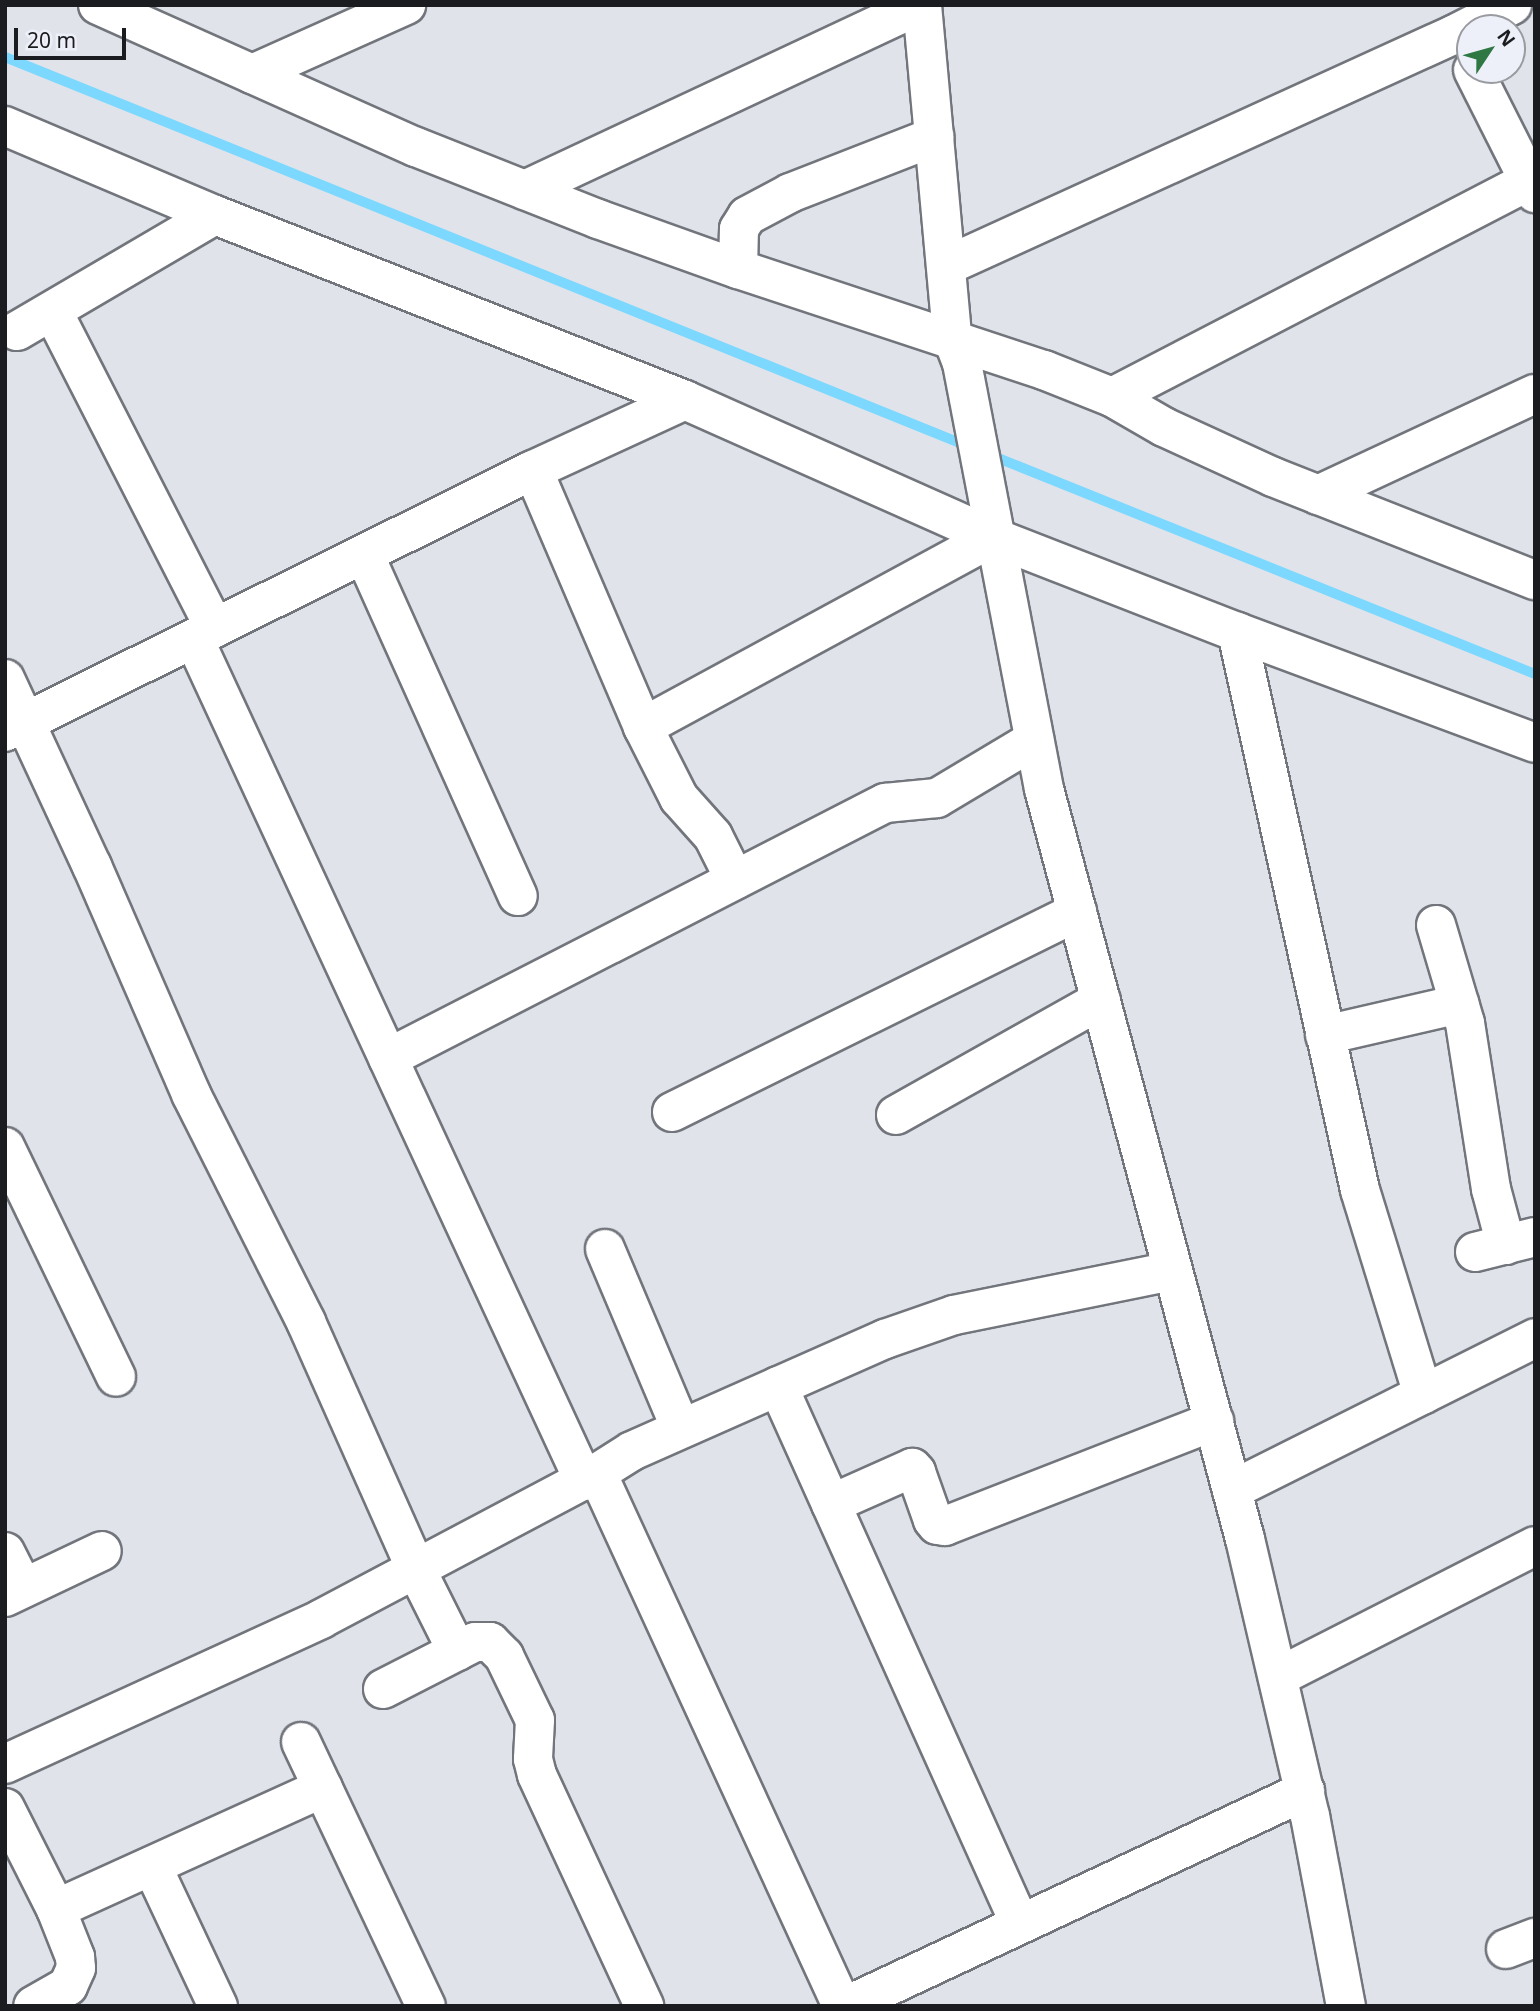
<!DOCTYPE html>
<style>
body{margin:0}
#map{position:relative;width:1540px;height:2011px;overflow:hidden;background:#e0e3ea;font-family:"Noto Sans",sans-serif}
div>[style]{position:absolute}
.stream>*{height:10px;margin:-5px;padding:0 5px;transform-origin:5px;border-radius:5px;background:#7cd8fe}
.roads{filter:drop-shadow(2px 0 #72757c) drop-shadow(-2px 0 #72757c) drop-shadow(0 2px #72757c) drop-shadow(0 -2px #72757c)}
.minor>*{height:38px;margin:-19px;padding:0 19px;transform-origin:19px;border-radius:19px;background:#fff}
span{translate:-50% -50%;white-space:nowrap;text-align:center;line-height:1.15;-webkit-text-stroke:6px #edf0f8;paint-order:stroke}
.frame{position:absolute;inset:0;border:7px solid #1b1c1f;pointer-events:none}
.north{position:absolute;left:1456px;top:14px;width:70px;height:70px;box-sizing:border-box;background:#edf0f8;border:2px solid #999ba1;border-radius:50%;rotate:54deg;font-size:19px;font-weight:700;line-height:28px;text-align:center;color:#1b1c1f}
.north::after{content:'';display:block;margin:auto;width:24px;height:32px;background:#2f7743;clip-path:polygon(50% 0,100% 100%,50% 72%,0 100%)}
.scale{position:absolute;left:14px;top:28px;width:112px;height:32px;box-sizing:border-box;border:4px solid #1b1c1f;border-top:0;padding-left:9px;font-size:21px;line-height:24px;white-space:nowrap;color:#1b1c1f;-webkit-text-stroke:5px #edf0f8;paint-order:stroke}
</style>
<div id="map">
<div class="stream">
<i style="left:5px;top:57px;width:1041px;rotate:22.01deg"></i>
<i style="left:988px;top:454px;width:590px;rotate:21.91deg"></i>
</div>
<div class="roads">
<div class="minor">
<i style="left:98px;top:5px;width:348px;rotate:24.1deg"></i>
<i style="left:416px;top:147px;width:196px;rotate:21.6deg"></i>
<i style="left:598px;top:219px;width:149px;rotate:19.7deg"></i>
<i style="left:738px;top:269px;width:322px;rotate:18.3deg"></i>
<i style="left:1044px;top:370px;width:73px;rotate:21.7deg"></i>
<i style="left:1112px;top:397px;width:60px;rotate:30deg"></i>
<i style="left:1164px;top:427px;width:120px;rotate:24.6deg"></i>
<i style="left:1273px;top:477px;width:282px;rotate:21.5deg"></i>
<i style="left:922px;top:5px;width:333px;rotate:84.8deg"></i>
<i style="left:952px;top:337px;width:28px;rotate:69deg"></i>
<i style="left:962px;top:363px;width:434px;rotate:79.1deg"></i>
<i style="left:1044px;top:789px;width:776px;rotate:75deg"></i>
<i style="left:1245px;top:1539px;width:285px;rotate:76.8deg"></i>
<i style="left:1310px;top:1816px;width:193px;rotate:79.3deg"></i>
<i style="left:1473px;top:70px;width:138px;rotate:63.2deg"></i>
<i style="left:252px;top:74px;width:169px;rotate:-24.1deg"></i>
<i style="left:5px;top:126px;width:228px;rotate:23deg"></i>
<i style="left:215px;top:215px;width:505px;rotate:21.49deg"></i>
<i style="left:685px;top:400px;width:337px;rotate:24deg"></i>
<i style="left:993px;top:537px;width:262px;rotate:21.3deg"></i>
<i style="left:1237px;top:632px;width:318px;rotate:20.4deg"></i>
<i style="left:525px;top:190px;width:436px;rotate:-25.1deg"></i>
<i style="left:946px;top:266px;width:559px;rotate:-24.5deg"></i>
<i style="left:1455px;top:34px;width:64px;rotate:-27deg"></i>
<i style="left:738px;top:269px;width:40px;rotate:-88.6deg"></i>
<i style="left:739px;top:229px;width:15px;rotate:-58deg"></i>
<i style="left:747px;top:216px;width:49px;rotate:-28.1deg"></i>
<i style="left:790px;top:193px;width:155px;rotate:-21.3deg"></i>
<i style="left:53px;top:312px;width:355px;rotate:62.9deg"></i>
<i style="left:17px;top:331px;width:229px;rotate:-30.4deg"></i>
<i style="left:1112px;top:397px;width:470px;rotate:-27.4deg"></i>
<i style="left:533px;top:470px;width:280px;rotate:66.8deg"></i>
<i style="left:643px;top:727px;width:80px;rotate:63.1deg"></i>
<i style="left:679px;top:798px;width:51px;rotate:48.2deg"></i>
<i style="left:713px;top:836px;width:49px;rotate:63.4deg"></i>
<i style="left:1318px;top:495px;width:239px;rotate:-25deg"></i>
<i style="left:364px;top:554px;width:375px;rotate:65.8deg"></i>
<i style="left:1237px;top:632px;width:571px;rotate:77.57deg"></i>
<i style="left:1360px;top:1190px;width:214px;rotate:72.9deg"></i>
<i style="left:194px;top:639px;width:928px;rotate:65.15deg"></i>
<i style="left:5px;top:679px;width:206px;rotate:65.1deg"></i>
<i style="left:92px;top:866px;width:249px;rotate:66.5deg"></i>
<i style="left:191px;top:1094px;width:255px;rotate:63.2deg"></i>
<i style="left:306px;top:1322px;width:270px;rotate:66deg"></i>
<i style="left:416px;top:1569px;width:92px;rotate:63.4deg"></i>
<i style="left:643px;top:727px;width:398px;rotate:-28.5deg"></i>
<i style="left:5px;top:732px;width:589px;rotate:-26.39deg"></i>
<i style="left:533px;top:470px;width:167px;rotate:-24.7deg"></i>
<i style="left:1436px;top:925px;width:102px;rotate:73.5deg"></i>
<i style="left:1465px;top:1023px;width:168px;rotate:81.1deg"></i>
<i style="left:1491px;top:1189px;width:58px;rotate:75deg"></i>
<i style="left:1325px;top:1035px;width:138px;rotate:-13deg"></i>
<i style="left:388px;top:1058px;width:559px;rotate:-27.16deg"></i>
<i style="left:885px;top:803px;width:52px;rotate:-5.5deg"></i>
<i style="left:937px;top:798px;width:113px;rotate:-30.9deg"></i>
<i style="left:672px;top:1112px;width:452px;rotate:-26.3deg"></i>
<i style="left:896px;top:1115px;width:235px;rotate:-29.3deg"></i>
<i style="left:5px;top:1147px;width:255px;rotate:64.2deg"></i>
<i style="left:605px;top:1249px;width:195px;rotate:67.1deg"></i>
<i style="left:1475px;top:1252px;width:62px;rotate:-14deg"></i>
<i style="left:778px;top:1386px;width:590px;rotate:65.78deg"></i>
<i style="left:597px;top:1473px;width:587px;rotate:65.31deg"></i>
<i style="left:1232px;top:1490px;width:339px;rotate:-26.6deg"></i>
<i style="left:831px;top:1504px;width:89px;rotate:-24deg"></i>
<i style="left:912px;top:1468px;width:6px;rotate:45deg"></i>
<i style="left:916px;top:1472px;width:51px;rotate:70.5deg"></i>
<i style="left:933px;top:1520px;width:6px;rotate:51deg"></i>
<i style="left:937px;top:1525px;width:8px;rotate:7deg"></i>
<i style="left:945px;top:1526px;width:289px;rotate:-21.3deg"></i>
<i style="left:5px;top:1552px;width:39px;rotate:63deg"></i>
<i style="left:5px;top:1597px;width:107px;rotate:-25.4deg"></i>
<i style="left:1278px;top:1677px;width:288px;rotate:-27deg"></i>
<i style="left:383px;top:1689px;width:103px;rotate:-27.1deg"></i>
<i style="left:475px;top:1642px;width:15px"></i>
<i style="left:490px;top:1642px;width:20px;rotate:45deg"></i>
<i style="left:504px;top:1656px;width:71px;rotate:64.2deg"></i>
<i style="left:535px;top:1720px;width:39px;rotate:93deg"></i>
<i style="left:533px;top:1759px;width:16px;rotate:76deg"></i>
<i style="left:537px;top:1775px;width:255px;rotate:65.1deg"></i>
<i style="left:301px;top:1742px;width:292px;rotate:64.7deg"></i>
<i style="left:5px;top:1764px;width:348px;rotate:-24.6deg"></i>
<i style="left:321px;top:1619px;width:312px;rotate:-27.9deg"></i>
<i style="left:597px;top:1473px;width:41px;rotate:-32.2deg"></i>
<i style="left:632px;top:1451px;width:277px;rotate:-23.9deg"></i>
<i style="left:885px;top:1339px;width:73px;rotate:-19.2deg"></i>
<i style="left:954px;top:1315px;width:223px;rotate:-11.4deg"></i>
<i style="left:5px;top:1808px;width:113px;rotate:63.2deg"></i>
<i style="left:56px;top:1909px;width:52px;rotate:68.4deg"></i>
<i style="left:75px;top:1957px;width:11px;rotate:85deg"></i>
<i style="left:76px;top:1968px;width:20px;rotate:114deg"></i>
<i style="left:68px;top:1986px;width:40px;rotate:150.3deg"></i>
<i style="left:152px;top:1866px;width:155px;rotate:64.8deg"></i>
<i style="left:56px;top:1909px;width:293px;rotate:-24.4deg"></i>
<i style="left:1506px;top:1949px;width:31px;rotate:-21deg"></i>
<i style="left:846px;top:2006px;width:507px;rotate:-25.1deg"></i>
</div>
</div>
<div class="frame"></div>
<div class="north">N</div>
<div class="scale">20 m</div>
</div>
